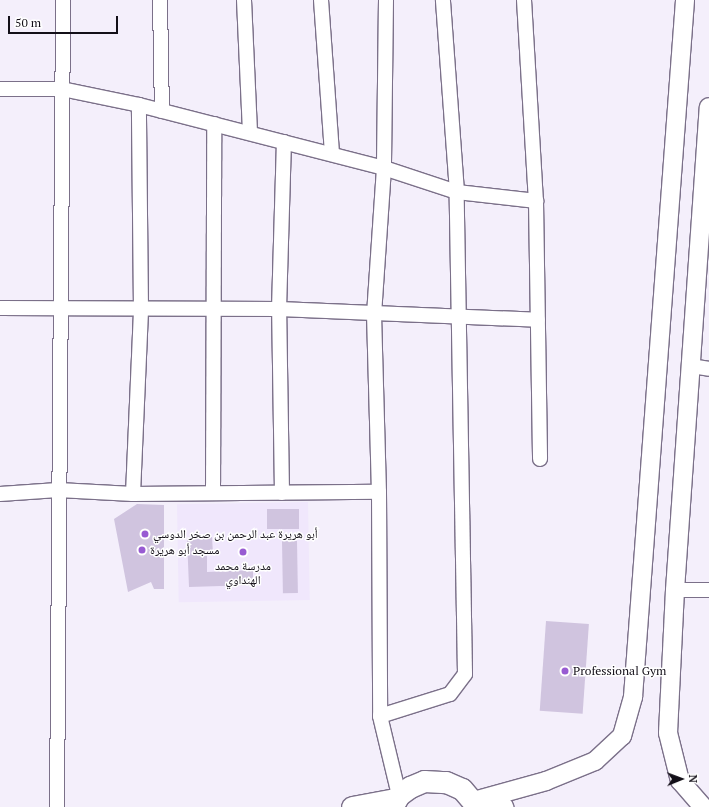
<!DOCTYPE html>
<meta charset="utf-8">
<style>
body{margin:0}
#map{position:relative;width:709px;height:807px;overflow:hidden;background:#f4effb;font-family:"PT Serif","Noto Naskh Arabic",serif}
div>[style]{position:absolute}
.built>*{inset:0;background:#f0e7fc;transform-origin:0 0}
.building>*{inset:0;background:#d0c4df;transform-origin:0 0}
.roads{filter:drop-shadow(1px 0 #7b7089) drop-shadow(-1px 0 #7b7089) drop-shadow(0 1px #7b7089) drop-shadow(0 -1px #7b7089)}
.minor>*{height:14px;margin:-7px;padding:0 7px;transform-origin:7px;border-radius:7px;background:#fff}
.major>*{height:18px;margin:-9px;padding:0 9px;transform-origin:9px;border-radius:9px;background:#fff}
.highway>*{height:21px;margin:-10.5px;padding:0 10.5px;transform-origin:10.5px;border-radius:10.5px;background:#fff}
.dots>*{width:11px;height:11px;translate:-50% -50%;box-sizing:border-box;border:2px solid #fff;border-radius:50%}
span{translate:-50% -50%;white-space:nowrap;text-align:center;line-height:1.15;-webkit-text-stroke:3px #fff;paint-order:stroke}
.poi-label{font-size:12px;color:#130f18}
.left{translate:0 -50%;text-align:left}
.north{position:absolute;left:661px;top:759px;width:40px;height:40px;-webkit-text-stroke:3px #fff;paint-order:stroke;rotate:89deg;font-size:11px;font-weight:700;line-height:16px;text-align:center;color:#130f18}
.north::after{content:'';display:block;margin:auto;width:14px;height:18px;background:#130f18;clip-path:polygon(50% 0,100% 100%,50% 72%,0 100%)}
.scale{position:absolute;left:8px;top:16px;width:110px;height:18px;box-sizing:border-box;border:2px solid #130f18;border-top:0;padding-left:5px;font-size:12px;line-height:14px;white-space:nowrap;color:#130f18;-webkit-text-stroke:3px #fff;paint-order:stroke}
</style>
<div id="map">
<div class="built">
<i style="left:308px;top:502px;width:98px;height:131px;rotate:89deg"></i>
</div>
<div class="building">
<i style="clip-path:polygon(137px 504px,164px 505px,164px 589px,154px 589px,151px 582px,128px 592px,114px 519px)"></i>
<i style="left:299px;top:509px;width:20px;height:32px;rotate:90deg"></i>
<i style="clip-path:polygon(212px 537px,213px 554px,207px 555px,207px 572px,253px 570px,253px 585px,189px 587px,187px 538px)"></i>
<i style="left:297px;top:541px;width:52px;height:15px;rotate:89deg"></i>
<i style="left:546px;top:621px;width:43px;height:90px;rotate:4deg"></i>
</div>
<div class="roads">
<div class="minor">
<i style="left:160px;top:0;width:111px;rotate:89deg"></i>
<i style="left:244px;top:0;width:133px;rotate:87.4deg"></i>
<i style="left:321px;top:0;width:154px;rotate:85.9deg"></i>
<i style="left:386px;top:0;width:168px;rotate:90.7deg"></i>
<i style="left:384px;top:168px;width:146px;rotate:93.9deg"></i>
<i style="left:374px;top:314px;width:178px;rotate:88.4deg"></i>
<i style="left:379px;top:492px;width:224px;rotate:89.7deg"></i>
<i style="left:380px;top:716px;width:81px;rotate:76.5deg"></i>
<i style="left:524px;top:0;width:201px;rotate:86.6deg"></i>
<i style="left:536px;top:201px;width:258px;rotate:89.1deg"></i>
<i style="left:0;top:89px;width:62px"></i>
<i style="left:62px;top:89px;width:79px;rotate:11.7deg"></i>
<i style="left:139px;top:105px;width:253px;rotate:14.4deg"></i>
<i style="left:384px;top:168px;width:77px;rotate:18.2deg"></i>
<i style="left:457px;top:192px;width:80px;rotate:6.5deg"></i>
<i style="left:0;top:308px;width:279px;rotate:0.2deg"></i>
<i style="left:279px;top:309px;width:259px;rotate:2.4deg"></i>
<i style="left:691px;top:366px;width:18px;rotate:9deg"></i>
<i style="left:213px;top:493px;width:369px;rotate:-89.8deg"></i>
<i style="left:282px;top:493px;width:184px;rotate:-90.9deg"></i>
<i style="left:279px;top:309px;width:167px;rotate:-88.3deg"></i>
<i style="left:0;top:494px;width:58px;rotate:-3.9deg"></i>
<i style="left:58px;top:490px;width:75px;rotate:3.1deg"></i>
<i style="left:133px;top:494px;width:246px;rotate:-0.5deg"></i>
<i style="left:133px;top:494px;width:185px;rotate:-87.5deg"></i>
<i style="left:141px;top:309px;width:204px;rotate:-90.6deg"></i>
<i style="left:675px;top:590px;width:34px"></i>
<i style="left:380px;top:716px;width:73px;rotate:-17.4deg"></i>
<i style="left:450px;top:694px;width:25px;rotate:-53deg"></i>
<i style="left:465px;top:674px;width:482px;rotate:-91deg"></i>
<i style="left:457px;top:192px;width:193px;rotate:-94.2deg"></i>
<i style="left:57px;top:807px;width:807px;rotate:-89.57deg"></i>
</div>
<div class="major">
<i style="left:474px;top:801px;width:75px;rotate:-15.5deg"></i>
<i style="left:546px;top:781px;width:53px;rotate:-22.2deg"></i>
<i style="left:595px;top:761px;width:37px;rotate:-43deg"></i>
<i style="left:622px;top:736px;width:41px;rotate:-74.2deg"></i>
<i style="left:633px;top:697px;width:699px;rotate:-85.73deg"></i>
<i style="left:703px;top:807px;width:35px;rotate:-131deg"></i>
<i style="left:680px;top:781px;width:49px;rotate:-104deg"></i>
<i style="left:668px;top:733px;width:143px;rotate:-87.2deg"></i>
<i style="left:675px;top:590px;width:484px;rotate:-86deg"></i>
</div>
<div class="highway">
<i style="left:474px;top:801px;width:29px;rotate:12deg"></i>
<i style="left:352px;top:807px;width:45px;rotate:-10.3deg"></i>
<i style="left:392px;top:807px;width:14px;rotate:-60deg"></i>
<i style="left:399px;top:795px;width:14px;rotate:-36deg"></i>
<i style="left:410px;top:787px;width:15px;rotate:-23deg"></i>
<i style="left:424px;top:781px;width:22px;rotate:3deg"></i>
<i style="left:446px;top:782px;width:17px;rotate:24deg"></i>
<i style="left:462px;top:789px;width:23px;rotate:50deg"></i>
</div>
</div>
<div class="dots">
<i style="left:145px;top:534px;background:#985bd2"></i>
<i style="left:142px;top:550px;background:#985bd2"></i>
<i style="left:243px;top:552px;background:#985bd2"></i>
<i style="left:565px;top:671px;background:#985bd2"></i>
</div>
<div class="poi-label">
<span class="left" style="left:153px;top:534px">أبو هريرة عبد الرحمن بن صخر الدوسي</span>
<span class="left" style="left:150px;top:550px">مسجد أبو هريرة</span>
<span style="left:243px;top:573px">مدرسة محمد<br>الهنداوي</span>
<span class="left" style="left:573px;top:671px">Professional Gym</span>
</div>
<div class="north">N</div>
<div class="scale">50 m</div>
</div>
